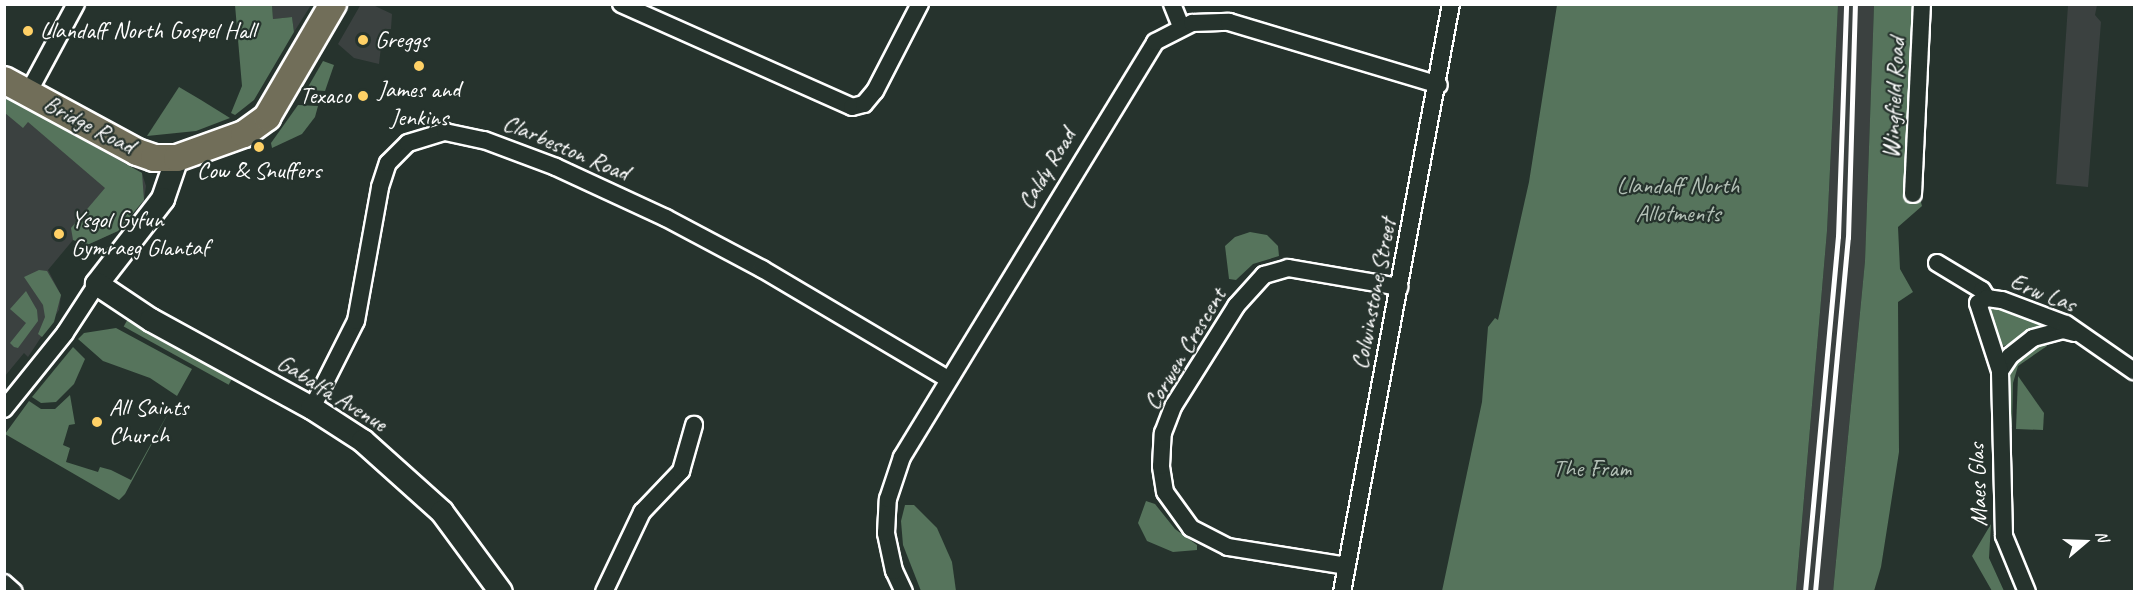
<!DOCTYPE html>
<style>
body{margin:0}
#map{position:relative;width:2139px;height:596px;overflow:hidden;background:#26332d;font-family:Caveat,sans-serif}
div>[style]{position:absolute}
.built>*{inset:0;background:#3b4140}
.green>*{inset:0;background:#56745c;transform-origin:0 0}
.roads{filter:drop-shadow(2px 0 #fff) drop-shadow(-2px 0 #fff) drop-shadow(0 2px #fff) drop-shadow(0 -2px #fff)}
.street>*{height:16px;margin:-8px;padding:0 8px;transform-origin:8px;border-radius:8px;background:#26332d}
.secondary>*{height:22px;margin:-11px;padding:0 11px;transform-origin:11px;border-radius:11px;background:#26332d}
.primary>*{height:26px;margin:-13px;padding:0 13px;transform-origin:13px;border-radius:13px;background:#716e59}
.rail>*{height:4.5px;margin:-2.25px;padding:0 2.25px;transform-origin:2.25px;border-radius:2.25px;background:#fff}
.dots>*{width:16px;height:16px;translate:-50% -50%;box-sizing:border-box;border:3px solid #26332d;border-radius:50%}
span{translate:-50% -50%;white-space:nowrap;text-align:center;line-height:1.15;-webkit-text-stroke:4.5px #26332d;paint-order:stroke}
.poi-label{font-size:24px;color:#fff}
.left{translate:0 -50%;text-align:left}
.right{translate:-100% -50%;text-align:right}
.street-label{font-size:24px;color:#fff}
.park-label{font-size:24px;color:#b3c0b6}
.frame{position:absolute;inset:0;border:6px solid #fff;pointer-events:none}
.north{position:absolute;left:2055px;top:512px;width:60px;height:60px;-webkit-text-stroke:4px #26332d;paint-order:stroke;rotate:71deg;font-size:16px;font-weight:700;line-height:24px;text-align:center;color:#fff}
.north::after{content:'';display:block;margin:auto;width:21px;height:27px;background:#fff;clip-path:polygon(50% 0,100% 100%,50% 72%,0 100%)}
</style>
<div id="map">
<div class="built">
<i style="clip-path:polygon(361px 4px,373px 5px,392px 14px,391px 29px,386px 29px,382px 38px,379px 64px,354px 58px,338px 44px)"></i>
<i style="clip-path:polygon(272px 5px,311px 5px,294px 32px,292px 17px,273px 19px)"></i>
<i style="clip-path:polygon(1838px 5px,1874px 5px,1865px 261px,1833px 591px,1796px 592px,1827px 231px)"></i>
<i style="clip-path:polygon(2068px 5px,2097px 5px,2095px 15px,2101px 22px,2088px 187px,2056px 184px)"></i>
<i style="clip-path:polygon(5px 97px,142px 173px,146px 186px,144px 200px,118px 231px,87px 245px,73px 240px,48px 270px,61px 295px,59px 310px,28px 357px,24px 353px,5px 376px)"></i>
</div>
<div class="green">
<i style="clip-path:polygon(235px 5px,272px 5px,273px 19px,292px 17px,294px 32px,254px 100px,235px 115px,231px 113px,242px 86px)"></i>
<i style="clip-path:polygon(1557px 5px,1838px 5px,1827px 231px,1796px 591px,1442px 591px,1482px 402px,1488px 327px,1495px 318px,1498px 320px,1529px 182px)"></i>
<i style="clip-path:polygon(1874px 5px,1913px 5px,1904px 182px,1919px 195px,1922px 206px,1898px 227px,1900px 269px,1913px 292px,1898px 302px,1899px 452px,1881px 567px,1874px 591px,1833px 592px,1865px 261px)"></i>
<i style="clip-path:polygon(323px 61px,334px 65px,325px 91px,312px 90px,308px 87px)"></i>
<i style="clip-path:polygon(179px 87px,201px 100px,230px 118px,196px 131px,147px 136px)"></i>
<i style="clip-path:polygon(5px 97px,142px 173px,144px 200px,118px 231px,87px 245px,73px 240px,71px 228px,105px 188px,28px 122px,23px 128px,5px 113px)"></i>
<i style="clip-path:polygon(298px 105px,318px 106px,315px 117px,302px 134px,272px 148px,271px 143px)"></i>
<i style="clip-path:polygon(1250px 232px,1267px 235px,1278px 246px,1279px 256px,1253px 264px,1236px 280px,1229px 279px,1225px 246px,1235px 237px)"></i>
<i style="clip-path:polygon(39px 270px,47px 271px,61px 295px,54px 322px,42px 337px,38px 334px,45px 317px,43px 305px,24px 277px)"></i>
<i style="clip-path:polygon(26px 291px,37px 310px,38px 321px,18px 348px,14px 347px,10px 343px,26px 323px,10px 309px)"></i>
<i style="clip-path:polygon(1989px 306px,2006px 309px,2049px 325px,2004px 346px,1999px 344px,1986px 308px)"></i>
<i style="left:129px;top:317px;width:120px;height:11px;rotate:29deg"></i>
<i style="clip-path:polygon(116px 328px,192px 369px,177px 396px,150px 378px,103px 361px,78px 339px,84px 333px)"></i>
<i style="clip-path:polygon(2045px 341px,2047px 346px,2018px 366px,2013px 383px,2012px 427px,2006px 427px,2011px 366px,2026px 351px)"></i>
<i style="clip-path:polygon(73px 347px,85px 359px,74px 384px,56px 402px,41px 403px,32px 397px)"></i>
<i style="clip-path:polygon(2018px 376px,2044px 413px,2043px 430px,2016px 429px)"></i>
<i style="clip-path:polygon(70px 395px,75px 424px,69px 425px,63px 445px,70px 448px,66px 462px,98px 472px,100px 467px,111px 470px,131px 480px,172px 406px,125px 494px,119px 500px,5px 434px,29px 401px,41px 409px,55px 409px)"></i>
<i style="clip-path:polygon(1146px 501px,1155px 504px,1175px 529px,1197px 545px,1197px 550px,1173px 552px,1147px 541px,1138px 523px)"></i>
<i style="clip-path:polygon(905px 505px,914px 505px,937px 528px,952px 562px,956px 591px,921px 591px,903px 545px,901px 521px)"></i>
<i style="clip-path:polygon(1991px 524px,1989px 558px,2004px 591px,1992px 591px,1972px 556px)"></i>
</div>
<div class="roads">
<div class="street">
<i style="left:621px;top:4px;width:253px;rotate:24deg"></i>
<i style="left:852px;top:107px;width:12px;rotate:-14deg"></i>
<i style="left:864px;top:104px;width:17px;rotate:-50deg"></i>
<i style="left:875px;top:91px;width:98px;rotate:-62.7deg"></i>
<i style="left:1172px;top:4px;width:24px;rotate:68deg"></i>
<i style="left:28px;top:93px;width:101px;rotate:-61.7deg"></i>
<i style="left:1913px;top:194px;width:190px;rotate:-87.3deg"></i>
<i style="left:1937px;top:263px;width:52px;rotate:31deg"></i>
<i style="left:1982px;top:290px;width:9px;rotate:58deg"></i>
<i style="left:2000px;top:371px;width:18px;rotate:-56deg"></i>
<i style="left:2010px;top:356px;width:29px;rotate:-38deg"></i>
<i style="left:2033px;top:338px;width:31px;rotate:-15deg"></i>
<i style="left:2063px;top:330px;width:12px;rotate:14deg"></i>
<i style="left:312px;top:408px;width:97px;rotate:-63.2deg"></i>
<i style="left:356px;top:321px;width:136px;rotate:-79.8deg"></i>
<i style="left:380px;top:187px;width:25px;rotate:-72deg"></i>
<i style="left:388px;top:163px;width:28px;rotate:-45deg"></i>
<i style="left:408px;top:143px;width:39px;rotate:-17deg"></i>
<i style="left:445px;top:132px;width:40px;rotate:12deg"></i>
<i style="left:484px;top:140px;width:77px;rotate:20.6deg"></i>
<i style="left:556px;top:167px;width:121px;rotate:24.9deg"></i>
<i style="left:666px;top:218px;width:109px;rotate:28deg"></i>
<i style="left:762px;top:269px;width:216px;rotate:30.6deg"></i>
<i style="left:4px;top:409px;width:97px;rotate:-51.2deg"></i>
<i style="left:65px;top:333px;width:59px;rotate:-56.9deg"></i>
<i style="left:1347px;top:566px;width:121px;rotate:-170.9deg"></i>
<i style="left:1228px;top:547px;width:42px;rotate:-152.8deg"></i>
<i style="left:1191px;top:528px;width:44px;rotate:-125.8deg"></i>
<i style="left:1165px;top:492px;width:26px;rotate:-99deg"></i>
<i style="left:1161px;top:466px;width:33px;rotate:-87deg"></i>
<i style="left:1163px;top:433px;width:30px;rotate:-69deg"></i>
<i style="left:1174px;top:405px;width:117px;rotate:-57.9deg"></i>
<i style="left:1236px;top:306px;width:42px;rotate:-47.9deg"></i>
<i style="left:1264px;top:275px;width:25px;rotate:-16deg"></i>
<i style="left:1288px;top:268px;width:113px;rotate:9.7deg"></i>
<i style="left:4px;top:583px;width:13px;rotate:42deg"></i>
<i style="left:604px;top:592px;width:89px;rotate:-64.6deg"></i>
<i style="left:642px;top:512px;width:57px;rotate:-46.4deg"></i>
<i style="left:681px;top:471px;width:48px;rotate:-74.2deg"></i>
<i style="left:904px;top:592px;width:23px;rotate:-115deg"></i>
<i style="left:894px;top:571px;width:39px;rotate:-102deg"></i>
<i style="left:886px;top:533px;width:34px;rotate:-87deg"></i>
<i style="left:888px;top:499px;width:44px;rotate:-71.6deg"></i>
<i style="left:902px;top:457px;width:486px;rotate:-58.6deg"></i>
<i style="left:1155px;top:42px;width:42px;rotate:-27.2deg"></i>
<i style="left:1192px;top:23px;width:37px;rotate:-2deg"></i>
<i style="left:1229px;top:22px;width:219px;rotate:16.7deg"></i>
<i style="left:1342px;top:592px;width:598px;rotate:-79.5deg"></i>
<i style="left:2027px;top:592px;width:61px;rotate:-112.3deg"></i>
<i style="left:2004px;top:536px;width:165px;rotate:-91.4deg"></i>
<i style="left:2000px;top:371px;width:71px;rotate:-107.9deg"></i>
<i style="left:1978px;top:303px;width:10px;rotate:-29deg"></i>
<i style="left:1987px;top:298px;width:15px;rotate:8deg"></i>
<i style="left:2002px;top:300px;width:68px;rotate:20.6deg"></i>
<i style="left:2066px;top:324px;width:83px;rotate:34.7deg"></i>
</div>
<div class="secondary">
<i style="left:177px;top:158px;width:43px;rotate:108.9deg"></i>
<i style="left:163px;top:199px;width:108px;rotate:127.8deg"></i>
<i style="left:97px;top:284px;width:65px;rotate:33.7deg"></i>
<i style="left:151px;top:320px;width:183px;rotate:28.7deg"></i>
<i style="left:312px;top:408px;width:61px;rotate:32.9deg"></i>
<i style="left:363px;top:441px;width:106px;rotate:41.9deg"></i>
<i style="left:442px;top:512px;width:99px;rotate:53.6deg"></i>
</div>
<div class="primary">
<i style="left:4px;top:80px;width:151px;rotate:28.4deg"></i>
<i style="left:137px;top:152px;width:18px;rotate:19deg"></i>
<i style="left:154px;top:158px;width:23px"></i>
<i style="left:177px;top:158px;width:71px;rotate:-19.7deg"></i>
<i style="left:244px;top:134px;width:29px;rotate:-36deg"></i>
<i style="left:267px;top:117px;width:131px;rotate:-59.7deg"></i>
</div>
</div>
<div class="rail">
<i style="left:1805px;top:592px;width:357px;rotate:-84.7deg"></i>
<i style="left:1838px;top:237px;width:233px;rotate:-88deg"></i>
<i style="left:1815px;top:592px;width:356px;rotate:-84.7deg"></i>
<i style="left:1848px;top:238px;width:234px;rotate:-88.3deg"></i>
</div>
<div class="dots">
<i style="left:28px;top:31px;background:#ffd166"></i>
<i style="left:363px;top:40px;background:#ffd166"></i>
<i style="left:419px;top:66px;background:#ffd166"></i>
<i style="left:363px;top:96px;background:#ffd166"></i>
<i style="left:259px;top:147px;background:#ffd166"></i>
<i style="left:59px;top:234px;background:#ffd166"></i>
<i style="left:97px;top:422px;background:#ffd166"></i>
</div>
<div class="poi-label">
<span class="left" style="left:40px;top:31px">Llandaff North Gospel Hall</span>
<span class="left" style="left:375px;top:40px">Greggs</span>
<span style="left:419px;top:104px">James and<br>Jenkins</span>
<span class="right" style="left:351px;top:96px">Texaco</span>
<span style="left:259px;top:171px">Cow &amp; Snuffers</span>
<span class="left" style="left:71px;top:234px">Ysgol Gyfun<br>Gymraeg Glantaf</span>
<span class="left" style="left:109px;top:422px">All Saints<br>Church</span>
</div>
<div class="street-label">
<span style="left:1894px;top:98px;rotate:-87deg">Wingfield Road</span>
<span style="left:89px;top:125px;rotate:28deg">Bridge Road</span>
<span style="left:566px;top:148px;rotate:23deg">Clarbeston Road</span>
<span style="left:1047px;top:169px;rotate:-59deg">Caldy Road</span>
<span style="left:2043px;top:293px;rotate:21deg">Erw Las</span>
<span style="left:1374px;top:294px;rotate:-79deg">Colwinstone Street</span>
<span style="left:1185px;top:349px;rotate:-59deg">Corwen Crescent</span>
<span style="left:332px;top:393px;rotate:32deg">Gabalfa Avenue</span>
<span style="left:1978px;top:485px;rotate:-92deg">Maes Glas</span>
</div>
<div class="park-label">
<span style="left:1678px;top:200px">Llandaff North<br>Allotments</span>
<span style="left:1592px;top:469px">The Fram</span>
</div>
<div class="frame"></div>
<div class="north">N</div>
</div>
